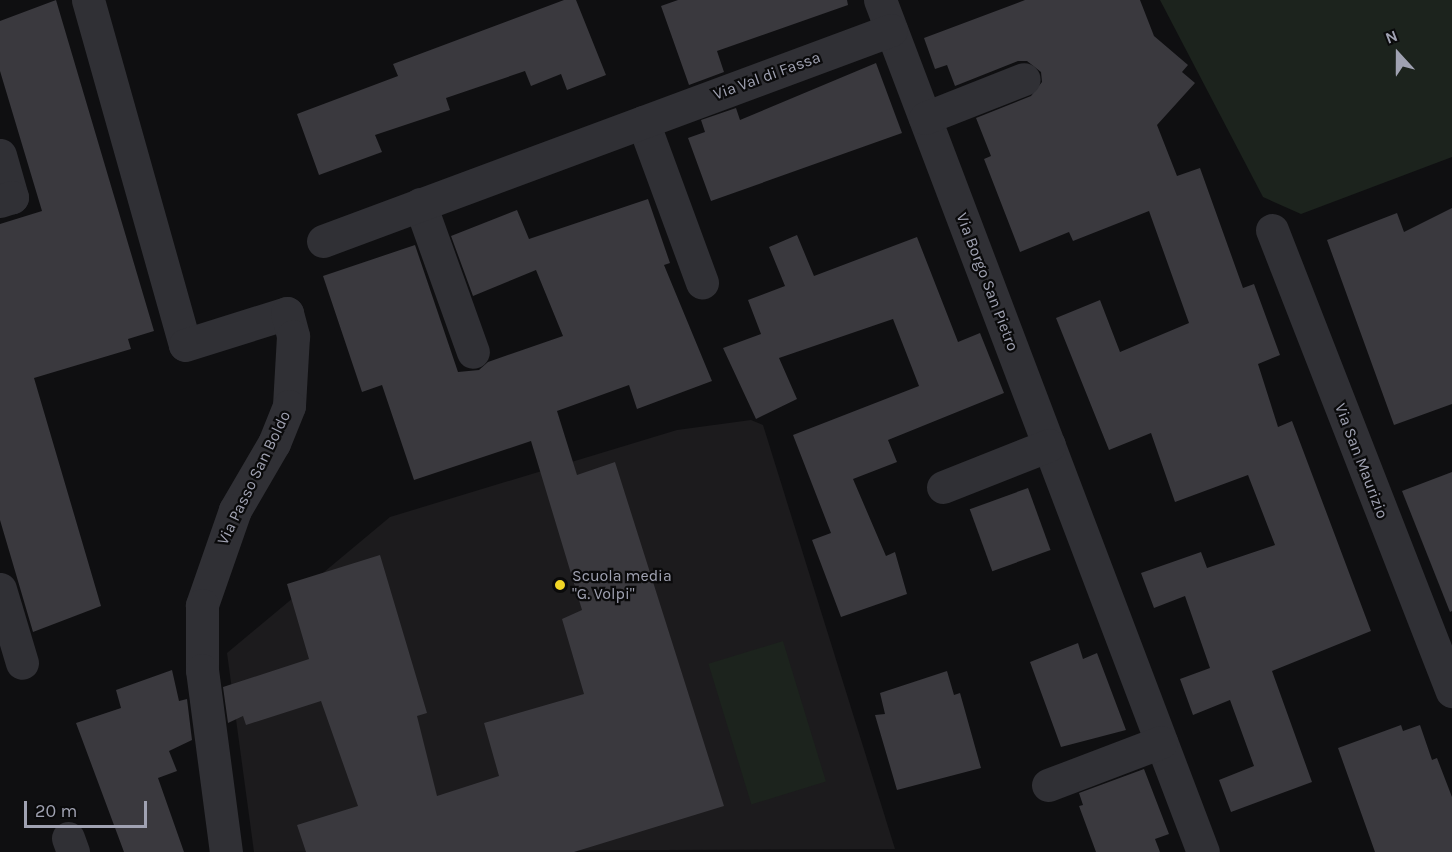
<!DOCTYPE html>
<style>
body{margin:0}
#map{position:relative;width:1452px;height:852px;overflow:hidden;background:#0f0f11;font-family:Karla,sans-serif}
div>[style]{position:absolute}
.built>*{inset:0;background:#1c1b1d}
.green>*{inset:0;background:#1c231d;transform-origin:0 0}
.building>*{inset:0;background:#3a393e;transform-origin:0 0}
.minor>*{height:33px;margin:-16.5px;padding:0 16.5px;transform-origin:16.5px;border-radius:16.5px;background:#303035}
.dots>*{width:16px;height:16px;translate:-50% -50%;box-sizing:border-box;border:3px solid #0a0a0b;border-radius:50%}
span{translate:-50% -50%;white-space:nowrap;text-align:center;line-height:1.15;-webkit-text-stroke:4.5px #0a0a0b;paint-order:stroke}
.street-label{font-size:16px;color:#a0a2b2}
.poi-label{font-size:16px;color:#a0a2b2}
.left{translate:0 -50%;text-align:left}
.north{position:absolute;left:1368px;top:24px;width:60px;height:60px;-webkit-text-stroke:4px #0a0a0b;paint-order:stroke;rotate:339deg;font-size:16px;font-weight:700;line-height:24px;text-align:center;color:#a0a2b2}
.north::after{content:'';display:block;margin:auto;width:21px;height:27px;background:#a0a2b2;clip-path:polygon(50% 0,100% 100%,50% 72%,0 100%)}
.scale{position:absolute;left:24px;top:801px;width:123px;height:27px;box-sizing:border-box;border:3px solid #a0a2b2;border-top:0;padding-left:8px;font-size:18px;line-height:21px;white-space:nowrap;color:#a0a2b2;-webkit-text-stroke:4px #0a0a0b;paint-order:stroke}
</style>
<div id="map">
<div class="built">
<i style="clip-path:polygon(751px 420px,763px 425px,895px 849px,254px 852px,227px 653px,390px 517px,677px 430px)"></i>
</div>
<div class="green">
<i style="clip-path:polygon(1160px 0,1452px 0,1452px 157px,1301px 214px,1263px 197px)"></i>
<i style="left:783px;top:641px;width:147px;height:78px;rotate:73deg"></i>
</div>
<div class="building">
<i style="clip-path:polygon(56px 0,154px 331px,128px 339px,131px 349px,34px 378px,101px 606px,33px 632px,0 520px,0 224px,42px 211px,0 71px,0 21px)"></i>
<i style="clip-path:polygon(564px 0,576px 0,606px 75px,567px 90px,561px 74px,531px 86px,525px 71px,446px 98px,450px 110px,375px 135px,382px 152px,319px 175px,297px 114px,398px 76px,393px 64px)"></i>
<i style="clip-path:polygon(678px 0,847px 0,848px 5px,717px 51px,724px 72px,689px 85px,661px 6px)"></i>
<i style="clip-path:polygon(1025px 0,1140px 0,1154px 36px,1188px 65px,1182px 72px,1195px 83px,1157px 125px,1177px 176px,1200px 168px,1243px 288px,1254px 284px,1280px 355px,1258px 364px,1278px 427px,1292px 421px,1371px 631px,1272px 671px,1312px 782px,1231px 812px,1219px 780px,1254px 766px,1230px 700px,1193px 715px,1180px 679px,1210px 668px,1185px 596px,1154px 608px,1141px 573px,1201px 552px,1207px 568px,1275px 545px,1248px 475px,1175px 502px,1151px 433px,1109px 450px,1056px 318px,1100px 300px,1120px 352px,1189px 323px,1149px 211px,1073px 241px,1069px 232px,1020px 252px,984px 159px,991px 156px,976px 118px,1031px 96px,1042px 82px,1041px 72px,1027px 61px,1018px 61px,955px 86px,947px 65px,935px 69px,924px 38px)"></i>
<i style="clip-path:polygon(876px 63px,902px 133px,711px 201px,688px 138px,705px 132px,701px 120px,736px 108px,740px 120px)"></i>
<i style="clip-path:polygon(648px 199px,670px 263px,664px 265px,712px 381px,637px 409px,629px 385px,557px 411px,577px 475px,615px 462px,724px 806px,574px 852px,306px 852px,297px 825px,358px 806px,321px 701px,246px 725px,243px 716px,228px 723px,223px 687px,309px 659px,287px 584px,380px 555px,427px 713px,417px 716px,437px 796px,499px 776px,484px 723px,584px 694px,562px 619px,582px 610px,531px 441px,414px 480px,382px 385px,362px 392px,323px 276px,415px 245px,458px 372px,479px 370px,488px 362px,563px 336px,536px 270px,473px 296px,451px 236px,517px 210px,529px 239px)"></i>
<i style="clip-path:polygon(1452px 208px,1452px 404px,1394px 425px,1327px 240px,1397px 213px,1404px 232px)"></i>
<i style="clip-path:polygon(797px 235px,814px 276px,917px 237px,958px 342px,980px 333px,1004px 393px,888px 440px,897px 462px,853px 479px,886px 556px,895px 552px,907px 594px,841px 617px,812px 540px,831px 533px,793px 435px,919px 386px,893px 319px,779px 358px,797px 399px,756px 419px,723px 348px,761px 334px,748px 300px,785px 286px,769px 247px)"></i>
<i style="clip-path:polygon(1452px 472px,1452px 611px,1450px 612px,1402px 491px)"></i>
<i style="left:1028px;top:488px;width:66px;height:62px;rotate:70deg"></i>
<i style="clip-path:polygon(1078px 643px,1083px 659px,1097px 653px,1126px 730px,1061px 747px,1030px 662px)"></i>
<i style="clip-path:polygon(172px 670px,179px 701px,187px 699px,192px 740px,169px 751px,177px 771px,158px 778px,184px 852px,124px 852px,76px 723px,121px 708px,116px 690px)"></i>
<i style="clip-path:polygon(947px 671px,954px 695px,960px 693px,981px 768px,897px 790px,875px 715px,885px 714px,880px 693px)"></i>
<i style="clip-path:polygon(1401px 725px,1403px 731px,1420px 725px,1432px 760px,1437px 758px,1452px 797px,1452px 852px,1375px 852px,1338px 748px)"></i>
<i style="clip-path:polygon(1144px 769px,1169px 834px,1155px 839px,1160px 852px,1096px 852px,1079px 806px,1083px 805px,1079px 793px)"></i>
</div>
<div class="minor">
<i style="left:88px;top:0;width:358px;rotate:74.3deg"></i>
<i style="left:185px;top:345px;width:107px;rotate:-17.4deg"></i>
<i style="left:287px;top:313px;width:24px;rotate:75deg"></i>
<i style="left:293px;top:336px;width:70px;rotate:93.3deg"></i>
<i style="left:289px;top:406px;width:40px;rotate:112deg"></i>
<i style="left:274px;top:443px;width:78px;rotate:120.2deg"></i>
<i style="left:235px;top:510px;width:101px;rotate:109.2deg"></i>
<i style="left:202px;top:605px;width:65px;rotate:90deg"></i>
<i style="left:202px;top:670px;width:184px;rotate:82.5deg"></i>
<i style="left:880px;top:0;width:911px;rotate:69.24deg"></i>
<i style="left:925px;top:118px;width:106px;rotate:-21.5deg"></i>
<i style="left:643px;top:122px;width:171px;rotate:69.8deg"></i>
<i style="left:0;top:155px;width:44px;rotate:74.1deg"></i>
<i style="left:12px;top:197px;width:13px;rotate:162deg"></i>
<i style="left:420px;top:204px;width:157px;rotate:70.3deg"></i>
<i style="left:1272px;top:230px;width:495px;rotate:68.7deg"></i>
<i style="left:323px;top:241px;width:606px;rotate:-20.38deg"></i>
<i style="left:943px;top:487px;width:114px;rotate:-21.6deg"></i>
<i style="left:0;top:589px;width:77px;rotate:73.4deg"></i>
<i style="left:1048px;top:785px;width:121px;rotate:-20.8deg"></i>
<i style="left:68px;top:838px;width:15px;rotate:70deg"></i>
</div>
<div class="dots">
<i style="left:560px;top:585px;background:#f2d626"></i>
</div>
<div class="street-label">
<span style="left:767px;top:76px;rotate:-20deg">Via Val di Fassa</span>
<span style="left:987px;top:282px;rotate:69deg">Via Borgo San Pietro</span>
<span style="left:1361px;top:461px;rotate:69deg">Via San Maurizio</span>
<span style="left:254px;top:478px;rotate:-64deg">Via Passo San Boldo</span>
</div>
<div class="poi-label">
<span class="left" style="left:572px;top:585px">Scuola media<br>"G. Volpi"</span>
</div>
<div class="north">N</div>
<div class="scale">20 m</div>
</div>
